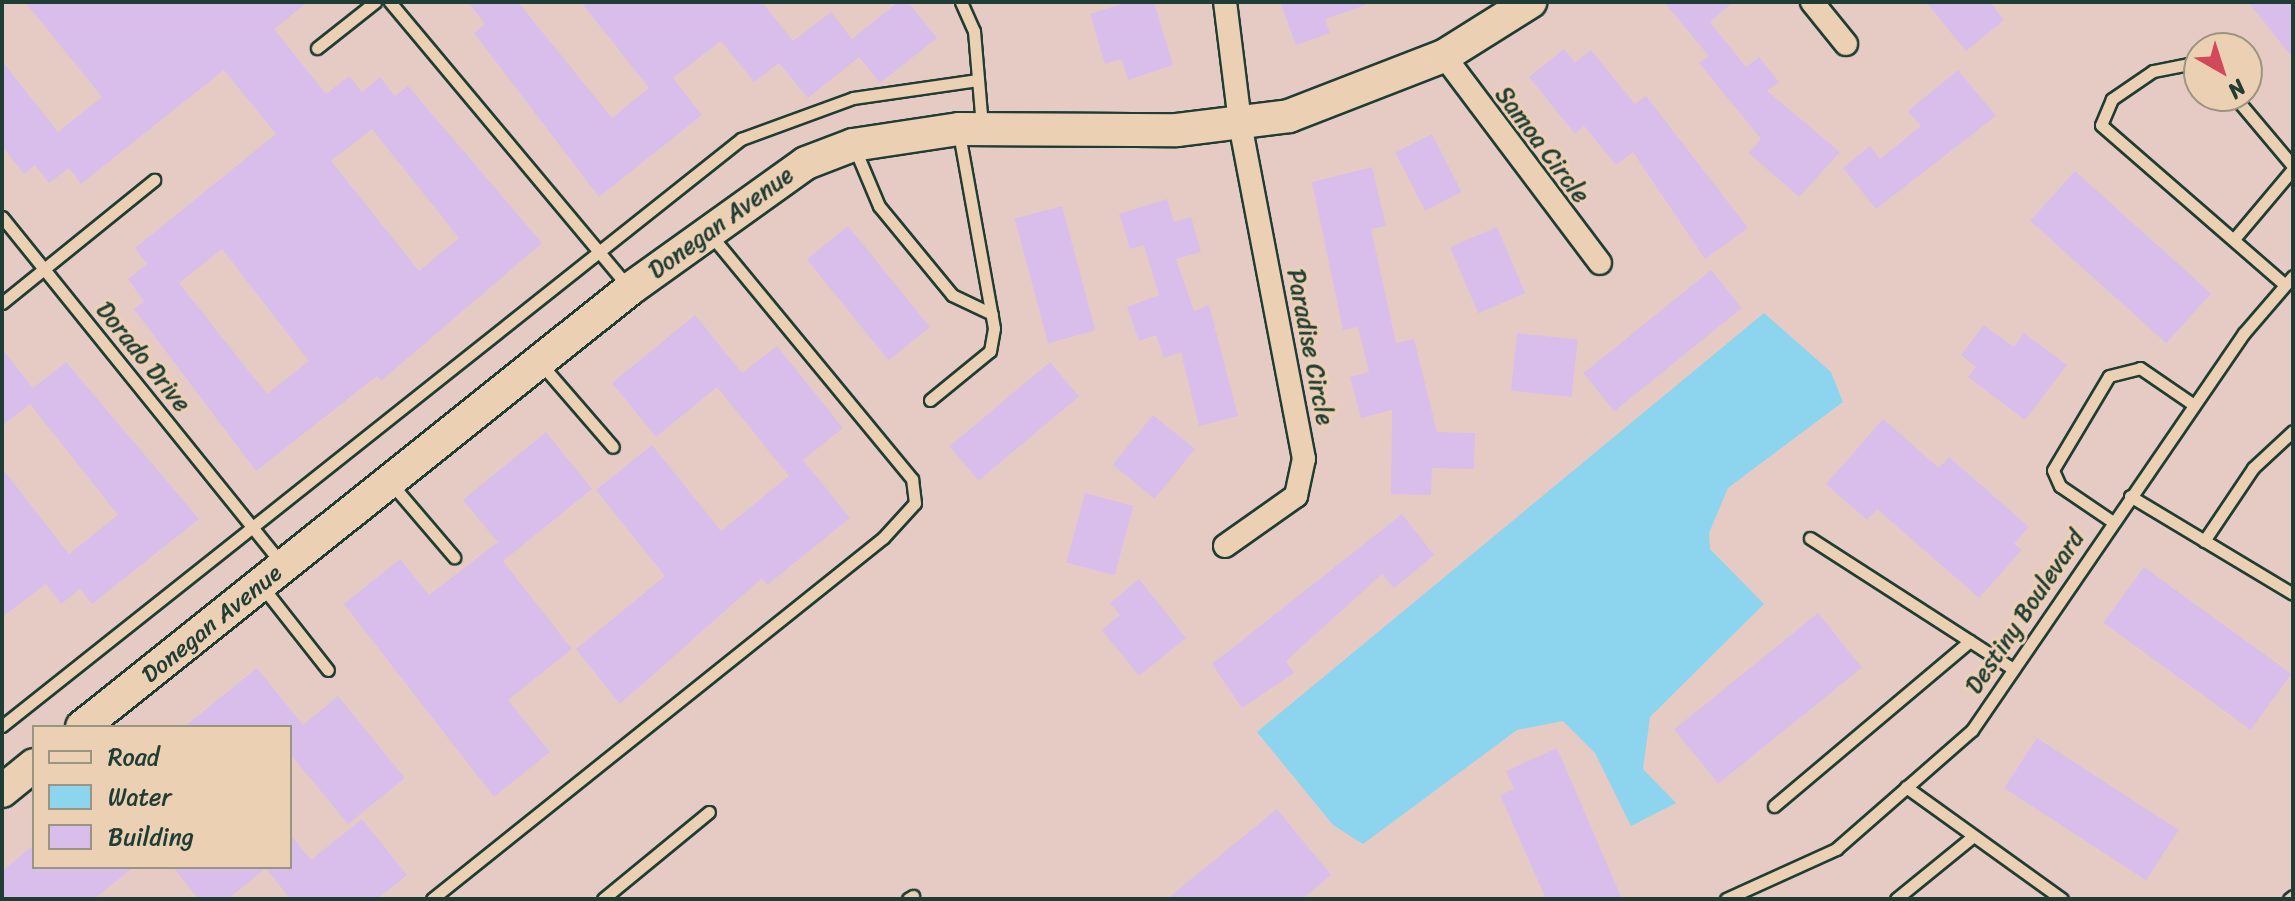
<!DOCTYPE html>
<style>
body{margin:0}
#map{position:relative;width:2295px;height:901px;overflow:hidden;background:#e6cbc4;font-family:Sriracha,sans-serif}
div>[style]{position:absolute}
.water>*{inset:0;background:#8dd5ef}
.building>*{inset:0;background:#d9beec;transform-origin:0 0}
.roads{filter:drop-shadow(2px 0 #1f3d34) drop-shadow(-2px 0 #1f3d34) drop-shadow(0 2px #1f3d34) drop-shadow(0 -2px #1f3d34)}
.lane>*{height:11px;margin:-5.5px;padding:0 5.5px;transform-origin:5.5px;border-radius:5.5px;background:#ecd0b3}
.street>*{height:22px;margin:-11px;padding:0 11px;transform-origin:11px;border-radius:11px;background:#ecd0b3}
.secondary>*{height:32px;margin:-16px;padding:0 16px;transform-origin:16px;border-radius:16px;background:#ecd0b3}
span{translate:-50% -50%;white-space:nowrap;text-align:center;line-height:1.15;-webkit-text-stroke:6px #ecd0b3;paint-order:stroke}
.street-label{font-size:24px;color:#1f3d34}
.frame{position:absolute;inset:0;border:4px solid #1f3d34;pointer-events:none}
.legend{position:absolute;left:32px;top:725px;width:260px;height:144px;box-sizing:border-box;background:#ecd0b3;border:2px solid #9a9580;margin:0;padding:10px 14px;list-style:none;font-size:24px;color:#1f3d34}
.legend li{display:flex;align-items:center;gap:16px;height:40px}
.legend b{width:40px;border:2px solid #9a9580}
.north{position:absolute;left:2183px;top:32px;width:80px;height:80px;box-sizing:border-box;background:#ecd0b3;border:2px solid #9a9580;border-radius:50%;rotate:141deg;font-size:22px;font-weight:700;line-height:32px;text-align:center;color:#1f3d34}
.north::after{content:'';display:block;margin:auto;width:28px;height:36px;background:#d1495b;clip-path:polygon(50% 0,100% 100%,50% 72%,0 100%)}
</style>
<div id="map">
<div class="water">
<i style="clip-path:polygon(1764px 313px,1831px 372px,1843px 402px,1728px 488px,1709px 533px,1710px 549px,1764px 604px,1650px 717px,1643px 769px,1676px 803px,1631px 826px,1595px 753px,1563px 721px,1517px 730px,1363px 844px,1333px 825px,1257px 732px)"></i>
</div>
<div class="building">
<i style="clip-path:polygon(evenodd,25px 2px,308px 2px,274px 29px,326px 94px,349px 76px,362px 92px,380px 77px,395px 96px,408px 86px,542px 243px,381px 381px,377px 376px,256px 471px,134px 309px,144px 301px,128px 279px,147px 264px,135px 248px,276px 134px,224px 70px,81px 184px,69px 168px,49px 183px,35px 165px,24px 174px,2px 146px,2px 61px,58px 132px,102px 97px,25px 2px,372px 129px,459px 238px,419px 271px,331px 161px,372px 129px,25px 2px,222px 249px,309px 361px,267px 394px,179px 283px,222px 249px)"></i>
<i style="clip-path:polygon(468px 2px,518px 2px,612px 118px,649px 88px,581px 2px,762px 2px,793px 41px,831px 12px,852px 39px,898px 2px,908px 2px,937px 38px,880px 83px,859px 57px,808px 98px,779px 63px,754px 82px,721px 41px,673px 78px,702px 115px,599px 197px,474px 33px,485px 24px)"></i>
<i style="clip-path:polygon(1128px 2px,1154px 2px,1173px 65px,1128px 80px,1122px 59px,1105px 64px,1090px 14px)"></i>
<i style="clip-path:polygon(1280px 2px,1366px 2px,1366px 5px,1325px 19px,1330px 33px,1296px 45px)"></i>
<i style="clip-path:polygon(1664px 2px,1733px 2px,1710px 22px,1746px 67px,1759px 57px,1779px 82px,1767px 91px,1840px 152px,1799px 197px,1749px 153px,1761px 139px,1699px 63px,1709px 56px)"></i>
<i style="clip-path:polygon(1926px 2px,1990px 2px,2004px 20px,1966px 51px)"></i>
<i style="clip-path:polygon(2248px 2px,2293px 2px,2293px 58px)"></i>
<i style="clip-path:polygon(1564px 49px,1575px 63px,1591px 50px,1635px 104px,1646px 96px,1748px 228px,1705px 259px,1633px 152px,1616px 165px,1584px 126px,1575px 134px,1529px 77px)"></i>
<i style="clip-path:polygon(1958px 70px,1996px 116px,1876px 209px,1843px 168px,1870px 146px,1880px 159px,1921px 126px,1908px 111px)"></i>
<i style="left:1432px;top:134px;width:65px;height:41px;rotate:63deg"></i>
<i style="clip-path:polygon(1372px 167px,1386px 226px,1371px 229px,1396px 343px,1414px 339px,1437px 432px,1475px 433px,1474px 469px,1432px 468px,1431px 495px,1391px 494px,1392px 410px,1361px 418px,1350px 377px,1369px 372px,1358px 327px,1343px 330px,1312px 182px)"></i>
<i style="left:2075px;top:171px;width:183px;height:67px;rotate:42deg"></i>
<i style="clip-path:polygon(1167px 199px,1174px 222px,1191px 217px,1201px 252px,1176px 259px,1194px 311px,1209px 305px,1238px 416px,1199px 426px,1181px 352px,1164px 358px,1156px 335px,1139px 341px,1127px 307px,1159px 295px,1144px 245px,1130px 249px,1119px 214px)"></i>
<i style="left:1062px;top:206px;width:129px;height:49px;rotate:75deg"></i>
<i style="left:848px;top:226px;width:130px;height:53px;rotate:51deg"></i>
<i style="left:1497px;top:227px;width:72px;height:51px;rotate:67deg"></i>
<i style="left:1711px;top:270px;width:49px;height:164px;rotate:51deg"></i>
<i style="clip-path:polygon(695px 315px,742px 373px,777px 346px,843px 428px,803px 460px,850px 518px,767px 585px,762px 578px,620px 704px,576px 649px,665px 576px,596px 490px,652px 445px,721px 531px,789px 476px,717px 387px,656px 437px,612px 383px)"></i>
<i style="clip-path:polygon(1984px 325px,2014px 347px,2024px 333px,2067px 365px,2025px 420px,1968px 377px,1976px 367px,1961px 355px)"></i>
<i style="left:1517px;top:333px;width:61px;height:58px;rotate:6deg"></i>
<i style="clip-path:polygon(2px 349px,33px 388px,66px 362px,199px 519px,92px 604px,80px 589px,61px 604px,46px 584px,2px 617px,2px 468px,69px 554px,118px 515px,30px 404px,2px 426px)"></i>
<i style="left:1050px;top:362px;width:45px;height:131px;rotate:50deg"></i>
<i style="left:1153px;top:415px;width:54px;height:64px;rotate:39deg"></i>
<i style="clip-path:polygon(1883px 419px,1939px 468px,1949px 457px,2029px 527px,2014px 544px,2022px 550px,1979px 598px,1877px 509px,1867px 520px,1826px 484px)"></i>
<i style="clip-path:polygon(546px 432px,592px 489px,503px 561px,572px 649px,508px 700px,550px 752px,494px 797px,344px 604px,400px 559px,429px 595px,498px 542px,463px 500px)"></i>
<i style="left:1085px;top:493px;width:50px;height:72px;rotate:15deg"></i>
<i style="clip-path:polygon(1402px 514px,1434px 555px,1394px 588px,1382px 574px,1286px 661px,1294px 673px,1242px 708px,1212px 664px)"></i>
<i style="left:2144px;top:567px;width:182px;height:69px;rotate:36deg"></i>
<i style="clip-path:polygon(1139px 579px,1186px 638px,1139px 676px,1102px 630px,1120px 615px,1110px 603px)"></i>
<i style="left:1818px;top:613px;width:70px;height:185px;rotate:51deg"></i>
<i style="clip-path:polygon(257px 668px,303px 725px,338px 696px,405px 778px,348px 824px,290px 754px,290px 727px,184px 727px)"></i>
<i style="left:2037px;top:738px;width:169px;height:60px;rotate:33deg"></i>
<i style="clip-path:polygon(1557px 748px,1622px 899px,1546px 899px,1500px 795px,1514px 789px,1506px 771px)"></i>
<i style="clip-path:polygon(1277px 809px,1331px 875px,1302px 899px,1167px 899px)"></i>
<i style="clip-path:polygon(362px 819px,407px 875px,377px 899px,290px 899px,266px 868px,228px 899px,198px 899px,173px 867px,290px 867px,290px 834px,311px 860px)"></i>
<i style="clip-path:polygon(34px 845px,34px 867px,134px 867px,94px 899px,2px 899px,2px 871px)"></i>
</div>
<div class="roads">
<div class="lane">
<i style="left:390px;top:2px;width:371px;rotate:50.1deg"></i>
<i style="left:961px;top:2px;width:32px;rotate:66deg"></i>
<i style="left:974px;top:31px;width:96px;rotate:85.2deg"></i>
<i style="left:317px;top:48px;width:74px;rotate:-38.4deg"></i>
<i style="left:2199px;top:62px;width:47px;rotate:168.9deg"></i>
<i style="left:2153px;top:71px;width:50px;rotate:145.7deg"></i>
<i style="left:2112px;top:99px;width:28px;rotate:113deg"></i>
<i style="left:2101px;top:125px;width:242px;rotate:41deg"></i>
<i style="left:2234px;top:96px;width:92px;rotate:49.9deg"></i>
<i style="left:855px;top:149px;width:62px;rotate:67.2deg"></i>
<i style="left:879px;top:206px;width:115px;rotate:50.6deg"></i>
<i style="left:952px;top:295px;width:44px;rotate:25.4deg"></i>
<i style="left:2px;top:217px;width:447px;rotate:51.1deg"></i>
<i style="left:2234px;top:239px;width:92px;rotate:-49.9deg"></i>
<i style="left:2px;top:303px;width:196px;rotate:-39deg"></i>
<i style="left:542px;top:365px;width:108px;rotate:49.1deg"></i>
<i style="left:930px;top:400px;width:77px;rotate:-39.2deg"></i>
<i style="left:990px;top:351px;width:23px;rotate:-80deg"></i>
<i style="left:994px;top:328px;width:197px;rotate:-100.2deg"></i>
<i style="left:390px;top:482px;width:99px;rotate:49.5deg"></i>
<i style="left:2130px;top:496px;width:190px;rotate:31deg"></i>
<i style="left:2113px;top:522px;width:64px;rotate:-145.8deg"></i>
<i style="left:2060px;top:486px;width:17px;rotate:-114deg"></i>
<i style="left:2053px;top:470px;width:109px;rotate:-59.2deg"></i>
<i style="left:2109px;top:376px;width:32px;rotate:-14deg"></i>
<i style="left:2140px;top:368px;width:65px;rotate:34.4deg"></i>
<i style="left:1810px;top:538px;width:242px;rotate:32.8deg"></i>
<i style="left:2204px;top:541px;width:88px;rotate:-56.1deg"></i>
<i style="left:2253px;top:468px;width:54px;rotate:-42.8deg"></i>
<i style="left:261px;top:585px;width:108px;rotate:51.8deg"></i>
<i style="left:2px;top:726px;width:944px;rotate:-38.46deg"></i>
<i style="left:741px;top:139px;width:119px;rotate:-20.1deg"></i>
<i style="left:853px;top:98px;width:126px;rotate:-8.2deg"></i>
<i style="left:1906px;top:787px;width:192px;rotate:35.7deg"></i>
<i style="left:1774px;top:806px;width:256px;rotate:-40.1deg"></i>
<i style="left:432px;top:899px;width:578px;rotate:-38.68deg"></i>
<i style="left:883px;top:538px;width:47px;rotate:-47.6deg"></i>
<i style="left:915px;top:503px;width:24px;rotate:-97deg"></i>
<i style="left:912px;top:479px;width:318px;rotate:-129.5deg"></i>
<i style="left:603px;top:899px;width:137px;rotate:-39.4deg"></i>
<i style="left:908px;top:899px;width:6px;rotate:-31deg"></i>
<i style="left:1726px;top:899px;width:121px;rotate:-24.4deg"></i>
<i style="left:1836px;top:849px;width:181px;rotate:-41.2deg"></i>
<i style="left:1972px;top:730px;width:481px;rotate:-55.6deg"></i>
<i style="left:2244px;top:333px;width:75px;rotate:-49.3deg"></i>
<i style="left:1896px;top:899px;width:97px;rotate:-39.1deg"></i>
<i style="left:2289px;top:899px;width:5px;rotate:-37deg"></i>
</div>
<div class="street">
<i style="left:1812px;top:2px;width:54px;rotate:51deg"></i>
<i style="left:1444px;top:56px;width:259px;rotate:53deg"></i>
<i style="left:1225px;top:546px;width:87px;rotate:-35.2deg"></i>
<i style="left:1296px;top:496px;width:38px;rotate:-78deg"></i>
<i style="left:1304px;top:459px;width:343px;rotate:-100.8deg"></i>
<i style="left:1240px;top:122px;width:121px;rotate:-97.1deg"></i>
</div>
<div class="secondary">
<i style="left:82px;top:727px;width:702px;rotate:-38.63deg"></i>
<i style="left:630px;top:289px;width:216px;rotate:-35.6deg"></i>
<i style="left:806px;top:163px;width:50px;rotate:-21deg"></i>
<i style="left:853px;top:145px;width:107px;rotate:-8.6deg"></i>
<i style="left:959px;top:129px;width:218px;rotate:0.3deg"></i>
<i style="left:1177px;top:130px;width:113px;rotate:-7.1deg"></i>
<i style="left:1289px;top:116px;width:166px;rotate:-21.2deg"></i>
<i style="left:1444px;top:56px;width:102px;rotate:-32.1deg"></i>
<i style="left:2px;top:791px;width:41px;rotate:-39.1deg"></i>
</div>
</div>
<div class="street-label">
<span style="left:1542px;top:145px;rotate:53deg">Samoa Circle</span>
<span style="left:721px;top:223px;rotate:-36deg">Donegan Avenue</span>
<span style="left:1310px;top:347px;rotate:79deg">Paradise Circle</span>
<span style="left:143px;top:357px;rotate:51deg">Dorado Drive</span>
<span style="left:2025px;top:612px;rotate:-56deg">Destiny Boulevard</span>
<span style="left:212px;top:624px;rotate:-39deg">Donegan Avenue</span>
</div>
<div class="frame"></div>
<ul class="legend">
<li><b style="height:10px;background:#ecd0b3"></b>Road</li>
<li><b style="height:22px;background:#8dd5ef"></b>Water</li>
<li><b style="height:22px;background:#d9beec"></b>Building</li>
</ul>
<div class="north">N</div>
</div>
